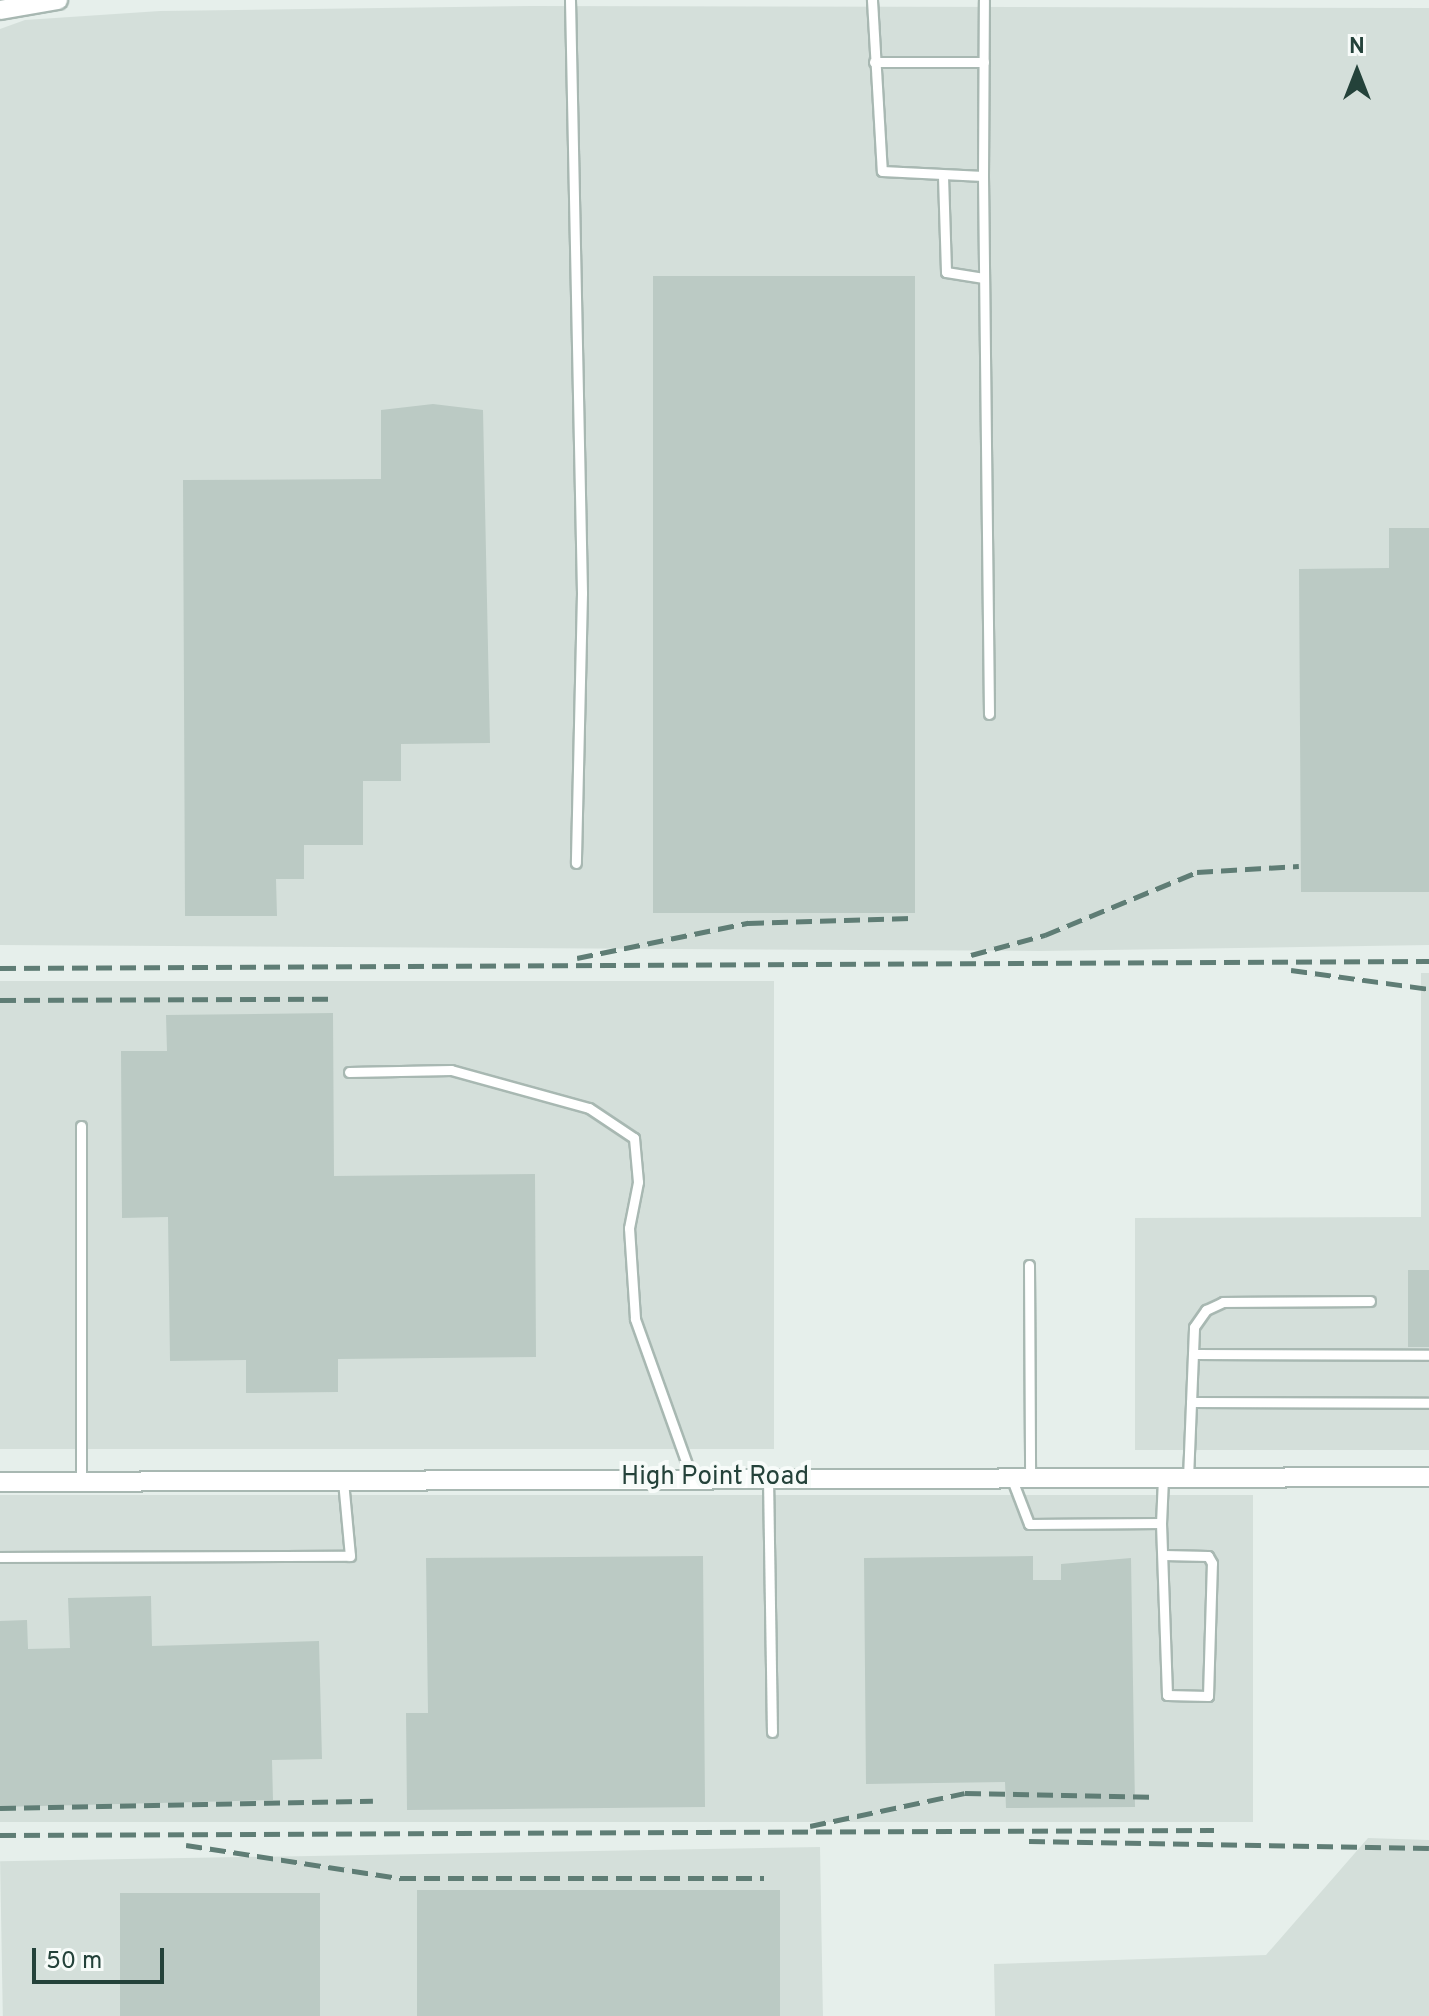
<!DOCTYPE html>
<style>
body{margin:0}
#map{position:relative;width:1429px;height:2016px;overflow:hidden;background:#e6efeb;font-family:Overpass,sans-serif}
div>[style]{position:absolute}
.built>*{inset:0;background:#d4dfda;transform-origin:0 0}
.building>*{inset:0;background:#bbcac4;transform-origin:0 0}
.roads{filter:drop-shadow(2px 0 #a8b8b2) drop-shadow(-2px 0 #a8b8b2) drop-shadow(0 2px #a8b8b2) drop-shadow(0 -2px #a8b8b2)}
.service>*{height:9px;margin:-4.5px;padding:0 4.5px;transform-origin:4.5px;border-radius:4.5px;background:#fff}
.minor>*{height:18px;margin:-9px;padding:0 9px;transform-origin:9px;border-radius:9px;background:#fff}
.rail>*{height:5px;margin-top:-2.5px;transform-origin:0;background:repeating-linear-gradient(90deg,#5f7d75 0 16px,transparent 0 24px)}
span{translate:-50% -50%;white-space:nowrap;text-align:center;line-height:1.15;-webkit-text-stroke:8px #f7fbf9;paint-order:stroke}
.street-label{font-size:26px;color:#24423a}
.north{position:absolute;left:1317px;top:32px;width:80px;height:80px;-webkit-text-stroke:6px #f7fbf9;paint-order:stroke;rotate:0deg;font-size:22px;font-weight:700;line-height:32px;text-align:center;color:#24423a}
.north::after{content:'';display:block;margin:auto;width:28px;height:36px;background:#24423a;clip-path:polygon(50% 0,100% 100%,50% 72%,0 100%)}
.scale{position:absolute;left:32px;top:1948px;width:132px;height:36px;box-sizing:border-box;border:4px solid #24423a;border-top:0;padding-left:10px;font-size:24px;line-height:28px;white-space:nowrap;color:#24423a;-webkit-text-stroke:6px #f7fbf9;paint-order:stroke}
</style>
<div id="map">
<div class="built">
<i style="clip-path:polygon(531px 6px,1429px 8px,1429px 945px,1040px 951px,0 945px,0 29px,25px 20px,160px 11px)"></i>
<i style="clip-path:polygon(1421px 973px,1429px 973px,1429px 1450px,1135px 1450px,1135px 1218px,1421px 1217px)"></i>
<i style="left:774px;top:981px;width:468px;height:774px;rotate:90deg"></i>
<i style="left:1253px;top:1495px;width:327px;height:1253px;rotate:90deg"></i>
<i style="clip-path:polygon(1368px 1838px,1429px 1840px,1429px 2016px,995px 2016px,994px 1964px,1266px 1955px)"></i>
<i style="left:820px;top:1847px;width:169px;height:820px;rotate:89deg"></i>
</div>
<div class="building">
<i style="left:915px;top:276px;width:637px;height:262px;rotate:90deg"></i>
<i style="clip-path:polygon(433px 404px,483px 410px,490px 743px,401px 744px,401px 781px,363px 781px,363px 845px,304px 845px,304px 879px,276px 879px,277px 916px,185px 916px,183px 480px,381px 479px,381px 410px)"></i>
<i style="clip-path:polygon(1389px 528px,1429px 528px,1429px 892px,1301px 892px,1299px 569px,1389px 568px)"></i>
<i style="clip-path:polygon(333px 1013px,334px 1176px,535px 1174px,536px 1357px,338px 1359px,338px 1392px,246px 1393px,246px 1360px,170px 1361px,168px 1217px,122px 1218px,121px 1051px,167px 1051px,166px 1015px)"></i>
<i style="left:1408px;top:1270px;width:21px;height:77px"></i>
<i style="clip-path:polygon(703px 1556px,705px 1807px,407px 1810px,406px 1713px,428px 1713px,426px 1558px)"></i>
<i style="clip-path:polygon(1033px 1556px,1033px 1580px,1061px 1580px,1061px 1564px,1131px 1558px,1135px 1807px,1006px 1808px,1005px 1782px,866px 1784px,864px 1558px)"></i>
<i style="clip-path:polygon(151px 1596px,152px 1646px,319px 1641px,322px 1759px,272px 1760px,273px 1800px,0 1807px,0 1621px,27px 1620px,28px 1649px,70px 1648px,68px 1598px)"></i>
<i style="left:780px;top:1890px;width:126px;height:363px;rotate:90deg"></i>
<i style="left:320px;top:1893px;width:123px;height:200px;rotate:90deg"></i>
</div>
<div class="roads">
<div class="service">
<i style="left:570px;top:0;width:593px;rotate:88.84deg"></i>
<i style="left:582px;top:593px;width:270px;rotate:91.3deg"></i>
<i style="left:872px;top:0;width:171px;rotate:86.7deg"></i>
<i style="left:882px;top:171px;width:101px;rotate:2.8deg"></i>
<i style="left:983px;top:176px;width:176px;rotate:-89.7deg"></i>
<i style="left:874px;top:62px;width:110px"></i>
<i style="left:943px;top:176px;width:96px;rotate:88.2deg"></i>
<i style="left:946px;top:272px;width:38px;rotate:9deg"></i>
<i style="left:983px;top:176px;width:538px;rotate:89.36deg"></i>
<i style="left:349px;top:1072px;width:102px;rotate:-1.1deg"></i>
<i style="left:451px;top:1070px;width:143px;rotate:15.4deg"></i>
<i style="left:589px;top:1108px;width:54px;rotate:33.7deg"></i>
<i style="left:634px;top:1138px;width:44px;rotate:84.8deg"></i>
<i style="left:638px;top:1182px;width:47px;rotate:101.1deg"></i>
<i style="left:629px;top:1228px;width:91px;rotate:86.2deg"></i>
<i style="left:635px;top:1319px;width:169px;rotate:70.3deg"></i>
<i style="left:81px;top:1126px;width:356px;rotate:90deg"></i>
<i style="left:1029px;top:1265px;width:212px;rotate:89.7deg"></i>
<i style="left:1193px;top:1354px;width:236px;rotate:0.2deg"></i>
<i style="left:1191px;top:1402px;width:238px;rotate:0.2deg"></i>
<i style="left:1011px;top:1477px;width:50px;rotate:69deg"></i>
<i style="left:1029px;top:1524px;width:132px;rotate:-0.4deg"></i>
<i style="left:768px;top:1478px;width:254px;rotate:89.1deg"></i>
<i style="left:1163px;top:1478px;width:45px;rotate:92.5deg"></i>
<i style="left:1161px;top:1523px;width:172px;rotate:88deg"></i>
<i style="left:1167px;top:1695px;width:41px;rotate:1.4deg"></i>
<i style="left:1208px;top:1696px;width:133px;rotate:-88.3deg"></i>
<i style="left:1212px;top:1563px;width:8px;rotate:-120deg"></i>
<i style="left:1208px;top:1556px;width:44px;rotate:-178.7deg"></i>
<i style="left:1188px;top:1478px;width:151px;rotate:-87.7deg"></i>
<i style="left:1194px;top:1327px;width:21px;rotate:-55deg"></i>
<i style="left:1206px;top:1310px;width:19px;rotate:-25deg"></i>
<i style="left:1223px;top:1302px;width:147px;rotate:-0.4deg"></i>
<i style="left:0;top:1557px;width:350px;rotate:-0.2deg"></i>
<i style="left:350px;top:1556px;width:76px;rotate:-95.3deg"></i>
</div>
<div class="minor">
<i style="left:0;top:10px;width:59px;rotate:-9.8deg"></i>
<i style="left:0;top:1482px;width:1429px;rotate:-0.2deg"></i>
</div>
</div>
<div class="rail">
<i style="left:971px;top:955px;width:77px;rotate:-15.1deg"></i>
<i style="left:1045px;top:935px;width:165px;rotate:-22.5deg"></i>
<i style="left:1197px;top:872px;width:102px;rotate:-3.4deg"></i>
<i style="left:577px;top:958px;width:175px;rotate:-11.6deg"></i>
<i style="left:748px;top:923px;width:163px;rotate:-1.8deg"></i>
<i style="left:0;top:968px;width:1429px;rotate:-0.28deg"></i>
<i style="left:1291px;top:970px;width:139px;rotate:7.8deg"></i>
<i style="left:0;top:1000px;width:329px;rotate:-0.2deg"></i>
<i style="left:0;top:1808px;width:373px;rotate:-1.1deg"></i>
<i style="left:810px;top:1826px;width:158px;rotate:-12deg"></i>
<i style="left:965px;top:1793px;width:185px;rotate:1.2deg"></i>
<i style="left:0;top:1835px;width:1214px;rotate:-0.24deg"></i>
<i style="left:1029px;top:1841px;width:400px;rotate:1deg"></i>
<i style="left:186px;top:1845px;width:217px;rotate:8.8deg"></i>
<i style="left:400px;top:1878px;width:364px"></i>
</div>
<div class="street-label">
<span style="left:715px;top:1478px">High Point Road</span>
</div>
<div class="north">N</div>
<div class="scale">50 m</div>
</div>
